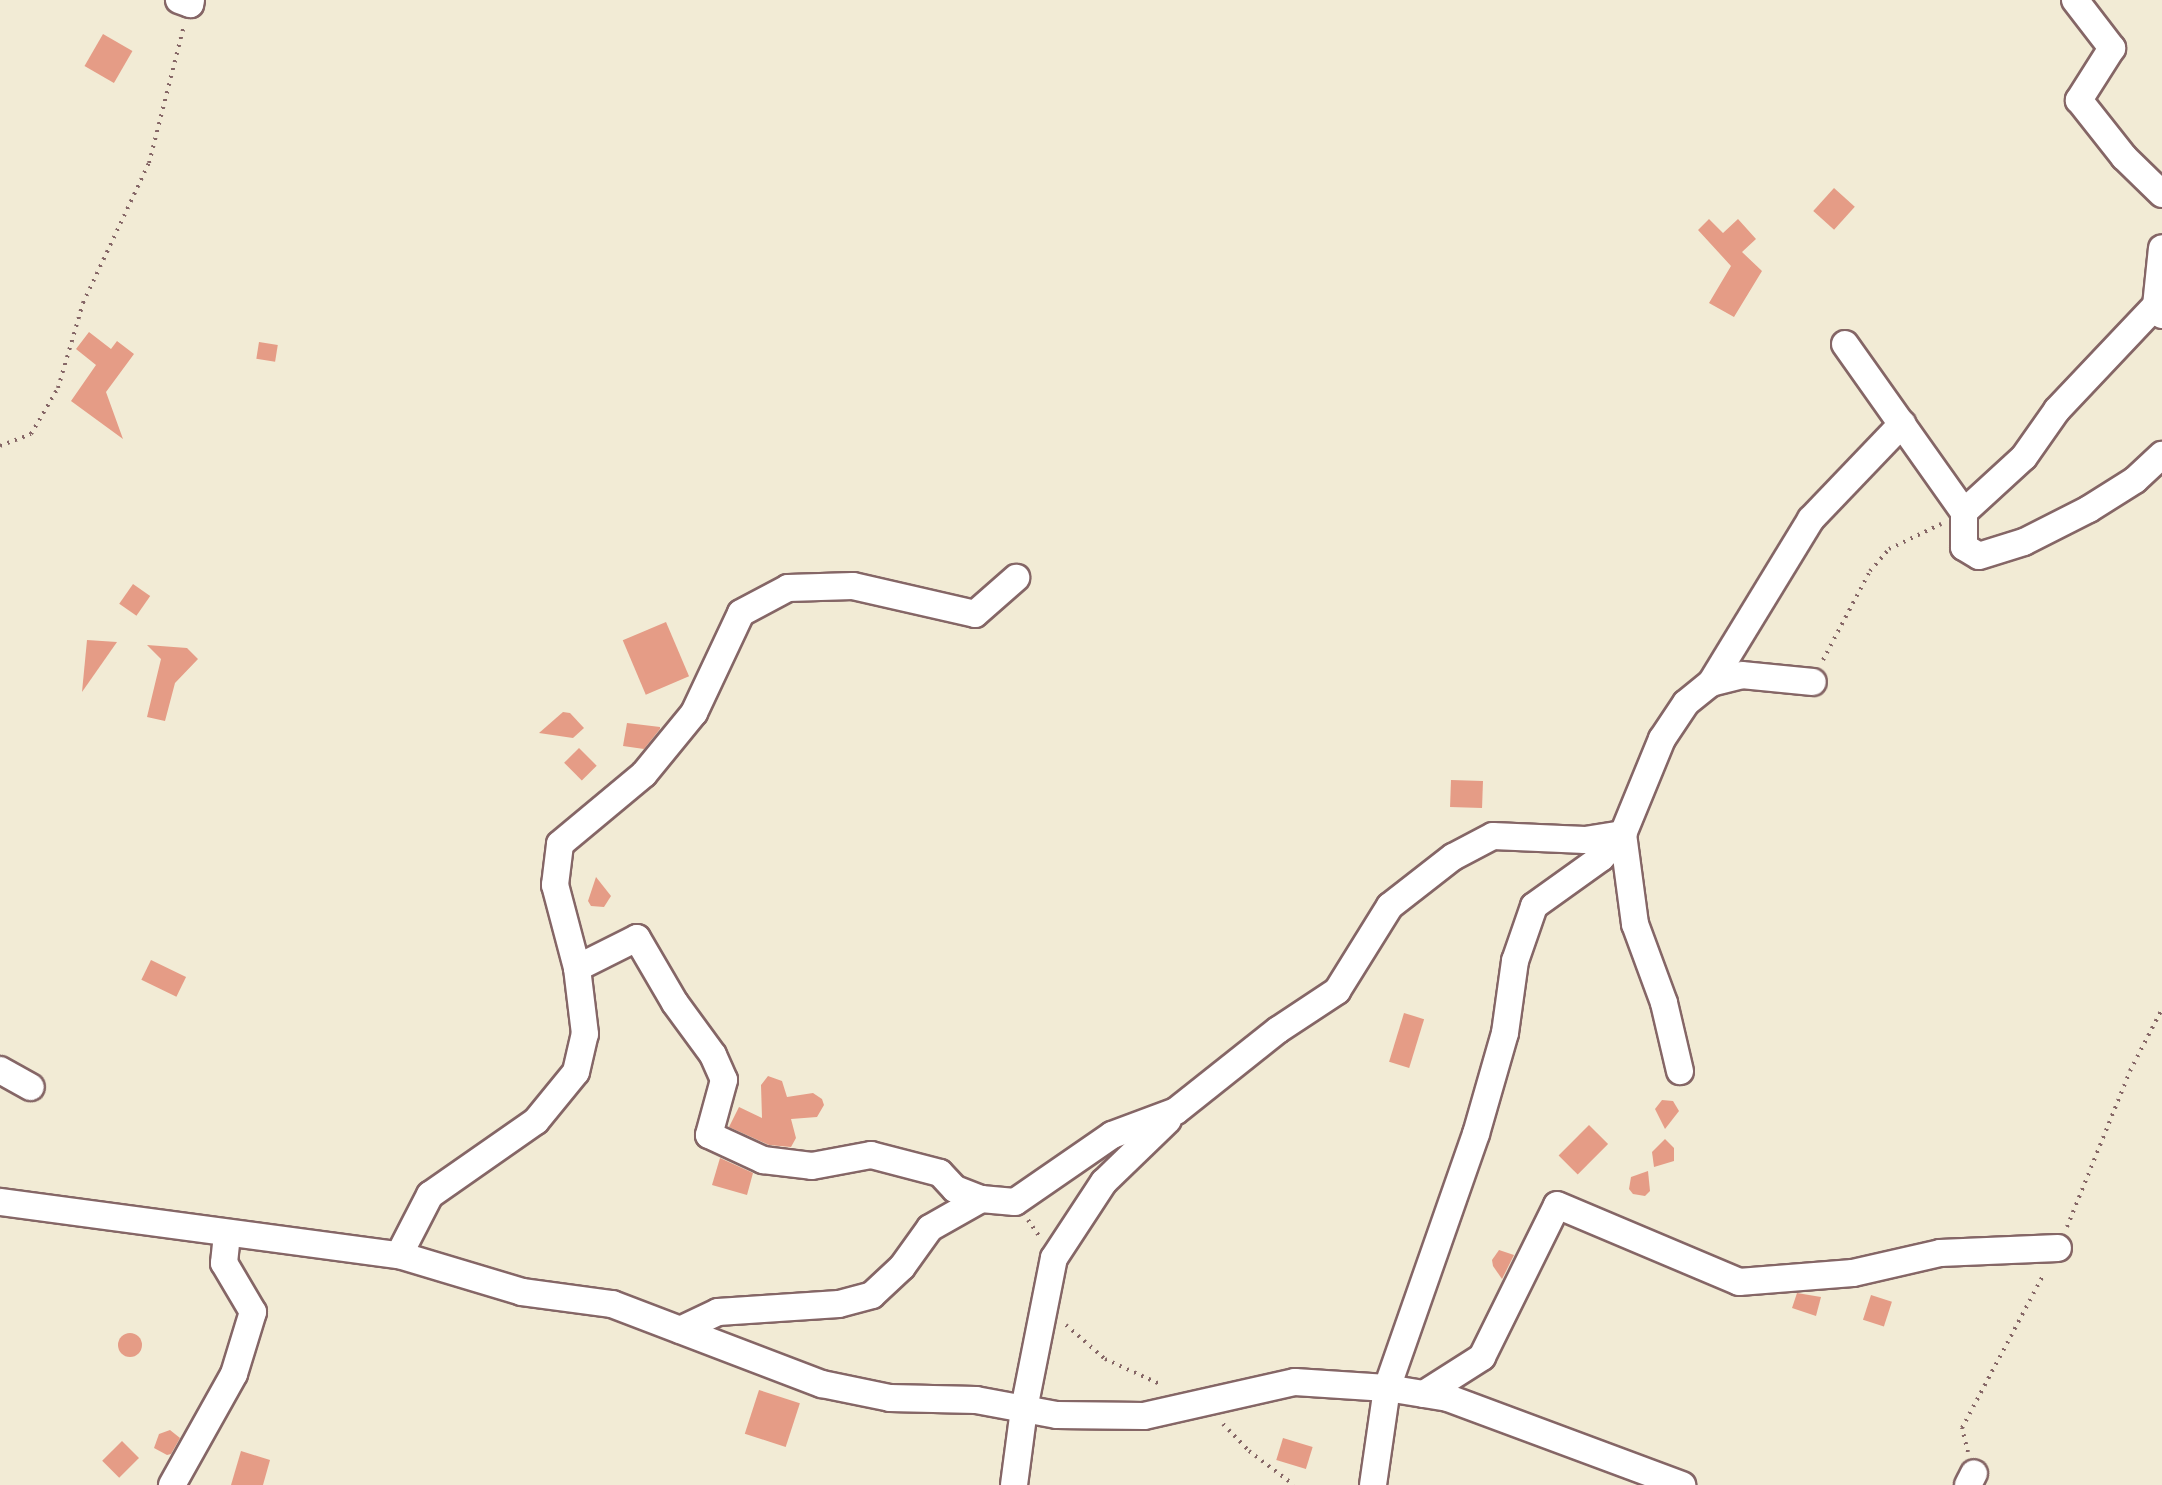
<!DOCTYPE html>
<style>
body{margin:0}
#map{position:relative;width:2162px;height:1485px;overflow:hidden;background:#f2ebd5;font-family:Delius,sans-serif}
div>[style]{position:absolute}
.building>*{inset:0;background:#e59c86;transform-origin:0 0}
.round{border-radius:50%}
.path>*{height:4px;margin-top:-2px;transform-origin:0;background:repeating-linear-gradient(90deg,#856666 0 2px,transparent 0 8px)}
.roads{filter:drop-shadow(2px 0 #856666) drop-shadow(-2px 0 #856666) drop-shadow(0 2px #856666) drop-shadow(0 -2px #856666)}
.minor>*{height:26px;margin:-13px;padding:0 13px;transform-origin:13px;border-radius:13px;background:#fff}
span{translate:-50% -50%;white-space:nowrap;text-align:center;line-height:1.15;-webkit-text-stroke:6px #fff;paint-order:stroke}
</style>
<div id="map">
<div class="building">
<i style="left:103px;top:34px;width:34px;height:37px;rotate:30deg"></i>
<i style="left:1834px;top:188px;width:28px;height:31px;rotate:42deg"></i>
<i style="clip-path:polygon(1709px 219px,1723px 233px,1738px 219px,1756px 239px,1742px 252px,1762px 271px,1734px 317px,1709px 303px,1731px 266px,1698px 230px)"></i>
<i style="clip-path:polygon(89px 332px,111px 349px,117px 341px,134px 354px,106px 392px,123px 439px,71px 401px,96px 365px,76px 349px)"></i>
<i style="left:259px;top:342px;width:19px;height:17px;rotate:9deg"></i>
<i style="left:133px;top:584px;width:21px;height:24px;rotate:35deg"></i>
<i style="left:666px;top:622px;width:59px;height:47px;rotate:67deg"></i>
<i style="clip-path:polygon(87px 640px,117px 642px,82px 692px)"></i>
<i style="clip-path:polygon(147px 645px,187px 648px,198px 659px,175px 683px,165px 721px,147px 717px,161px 659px)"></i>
<i style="clip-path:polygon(563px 712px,570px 713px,584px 728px,573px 738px,539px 733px)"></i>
<i style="clip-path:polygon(627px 723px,660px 727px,660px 729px,644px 749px,623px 746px)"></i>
<i style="left:579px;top:748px;width:25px;height:21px;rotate:45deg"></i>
<i style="left:1451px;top:780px;width:32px;height:27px;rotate:2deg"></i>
<i style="clip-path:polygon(596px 877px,611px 896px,604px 907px,591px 906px,588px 901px)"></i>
<i style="left:151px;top:960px;width:39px;height:22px;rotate:26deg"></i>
<i style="left:1404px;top:1013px;width:21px;height:51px;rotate:17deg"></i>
<i style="clip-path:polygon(768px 1076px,782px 1081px,787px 1097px,813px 1093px,822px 1099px,824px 1105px,817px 1117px,791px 1119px,796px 1138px,791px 1147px,769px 1145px,729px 1127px,739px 1107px,762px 1118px,761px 1085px)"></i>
<i style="clip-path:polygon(1662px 1100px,1673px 1101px,1679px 1111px,1665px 1129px,1655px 1109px)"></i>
<i style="left:1589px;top:1125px;width:27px;height:43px;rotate:45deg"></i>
<i style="clip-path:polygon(1665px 1139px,1674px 1148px,1674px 1161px,1654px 1167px,1652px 1152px)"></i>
<i style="clip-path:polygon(720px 1158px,753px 1173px,747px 1195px,712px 1185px)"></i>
<i style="clip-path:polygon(1648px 1171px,1650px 1191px,1645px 1196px,1633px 1194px,1629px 1189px,1631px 1177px)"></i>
<i style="clip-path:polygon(1499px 1250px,1514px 1255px,1502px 1279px,1493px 1266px,1492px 1260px)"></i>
<i style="clip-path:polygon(1797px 1293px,1821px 1297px,1816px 1316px,1792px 1308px)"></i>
<i style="left:1871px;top:1295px;width:22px;height:26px;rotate:18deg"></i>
<i class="round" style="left:118px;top:1333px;width:24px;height:24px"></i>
<i style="left:759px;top:1390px;width:43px;height:46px;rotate:18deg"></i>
<i style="clip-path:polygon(170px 1430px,180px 1438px,171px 1454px,167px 1455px,154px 1448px,159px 1434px)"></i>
<i style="left:1283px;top:1438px;width:31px;height:23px;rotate:17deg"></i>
<i style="left:122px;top:1441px;width:24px;height:28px;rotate:45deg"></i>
<i style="clip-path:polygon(241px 1451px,270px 1460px,263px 1485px,231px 1485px)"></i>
</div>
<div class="path">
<i style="left:0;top:446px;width:33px;rotate:-21deg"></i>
<i style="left:31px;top:434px;width:53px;rotate:-59.6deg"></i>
<i style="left:58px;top:388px;width:89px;rotate:-73.6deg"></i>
<i style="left:83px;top:303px;width:155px;rotate:-64.8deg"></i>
<i style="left:149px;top:163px;width:141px;rotate:-75.7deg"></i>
<i style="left:1823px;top:660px;width:101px;rotate:-62.2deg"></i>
<i style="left:1870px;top:571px;width:29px;rotate:-49deg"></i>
<i style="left:1889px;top:549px;width:58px;rotate:-25.7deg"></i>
<i style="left:1028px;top:1220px;width:19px;rotate:55deg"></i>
<i style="left:2067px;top:1227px;width:168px;rotate:-68deg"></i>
<i style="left:2130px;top:1071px;width:70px;rotate:-62.7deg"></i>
<i style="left:1066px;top:1325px;width:52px;rotate:41.1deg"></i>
<i style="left:1105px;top:1359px;width:63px;rotate:24.5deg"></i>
<i style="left:1223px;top:1424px;width:37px;rotate:46deg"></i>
<i style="left:1249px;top:1451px;width:56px;rotate:37.1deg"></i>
<i style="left:1968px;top:1452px;width:25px;rotate:-104deg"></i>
<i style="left:1962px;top:1428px;width:174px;rotate:-62deg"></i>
</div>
<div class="roads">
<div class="minor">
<i style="left:179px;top:0;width:12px;rotate:20deg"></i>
<i style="left:190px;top:4px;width:4px;rotate:-76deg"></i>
<i style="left:2075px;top:0;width:61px;rotate:52.4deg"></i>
<i style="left:2112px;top:48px;width:62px;rotate:122.4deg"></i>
<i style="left:2079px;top:100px;width:73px;rotate:51.7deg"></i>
<i style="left:2124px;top:157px;width:53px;rotate:44.2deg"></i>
<i style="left:2162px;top:315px;width:11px;rotate:-124deg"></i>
<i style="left:2156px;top:306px;width:58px;rotate:-84.1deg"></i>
<i style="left:1845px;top:344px;width:206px;rotate:54.7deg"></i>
<i style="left:1964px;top:512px;width:35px;rotate:90deg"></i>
<i style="left:1964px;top:547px;width:17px;rotate:31deg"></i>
<i style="left:1979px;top:556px;width:47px;rotate:-17.3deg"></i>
<i style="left:2024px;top:542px;width:73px;rotate:-26.9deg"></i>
<i style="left:2089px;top:509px;width:54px;rotate:-32.2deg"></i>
<i style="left:2135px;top:480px;width:37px;rotate:-43deg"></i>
<i style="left:1964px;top:512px;width:81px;rotate:-42.5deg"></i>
<i style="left:2024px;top:457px;width:57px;rotate:-54.9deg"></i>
<i style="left:2057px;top:410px;width:153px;rotate:-46.6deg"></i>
<i style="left:1711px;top:683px;width:192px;rotate:-58.6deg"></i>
<i style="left:1811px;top:519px;width:132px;rotate:-46.2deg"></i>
<i style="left:577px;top:968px;width:67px;rotate:-26.6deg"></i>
<i style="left:637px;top:938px;width:75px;rotate:59.7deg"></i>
<i style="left:675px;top:1003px;width:64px;rotate:53.8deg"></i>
<i style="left:713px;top:1055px;width:27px;rotate:66deg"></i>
<i style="left:724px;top:1080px;width:57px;rotate:105.3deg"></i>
<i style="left:709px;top:1135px;width:60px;rotate:24.8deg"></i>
<i style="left:763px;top:1160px;width:49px;rotate:7deg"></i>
<i style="left:812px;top:1166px;width:60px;rotate:-10.6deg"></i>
<i style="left:871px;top:1155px;width:71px;rotate:14.6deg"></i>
<i style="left:940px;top:1173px;width:22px;rotate:47deg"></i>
<i style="left:955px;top:1189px;width:28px;rotate:21deg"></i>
<i style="left:0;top:1070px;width:35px;rotate:29deg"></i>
<i style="left:0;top:1202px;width:403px;rotate:7.6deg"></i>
<i style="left:399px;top:1255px;width:128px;rotate:16.7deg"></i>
<i style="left:522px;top:1292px;width:91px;rotate:7.6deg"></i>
<i style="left:612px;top:1304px;width:225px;rotate:20.9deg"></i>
<i style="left:822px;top:1384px;width:69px;rotate:11.6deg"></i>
<i style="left:890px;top:1398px;width:86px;rotate:1.3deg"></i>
<i style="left:976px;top:1400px;width:82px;rotate:10.5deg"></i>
<i style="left:1057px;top:1415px;width:87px;rotate:0.7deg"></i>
<i style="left:1144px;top:1416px;width:155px;rotate:-12.7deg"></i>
<i style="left:1295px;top:1382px;width:92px;rotate:3.7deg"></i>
<i style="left:1387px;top:1388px;width:62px;rotate:9.3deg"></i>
<i style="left:1448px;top:1398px;width:250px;rotate:20.4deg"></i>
<i style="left:399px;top:1255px;width:68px;rotate:-62.7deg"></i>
<i style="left:430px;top:1195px;width:129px;rotate:-34.9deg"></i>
<i style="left:536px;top:1121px;width:63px;rotate:-50.8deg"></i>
<i style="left:576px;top:1072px;width:39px;rotate:-77deg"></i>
<i style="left:585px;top:1034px;width:66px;rotate:-96.9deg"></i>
<i style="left:577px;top:968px;width:86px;rotate:-104.8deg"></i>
<i style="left:555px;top:885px;width:41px;rotate:-83deg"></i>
<i style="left:560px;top:844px;width:109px;rotate:-39.8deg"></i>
<i style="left:644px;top:774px;width:79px;rotate:-50.7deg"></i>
<i style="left:694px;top:713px;width:110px;rotate:-64.8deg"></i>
<i style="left:741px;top:613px;width:53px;rotate:-28deg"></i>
<i style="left:788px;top:588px;width:65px;rotate:-1.8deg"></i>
<i style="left:853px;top:586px;width:125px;rotate:12.9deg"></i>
<i style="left:975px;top:614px;width:55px;rotate:-41.3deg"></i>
<i style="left:680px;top:1330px;width:42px;rotate:-25.3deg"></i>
<i style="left:718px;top:1312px;width:121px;rotate:-3.8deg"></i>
<i style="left:839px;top:1304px;width:34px;rotate:-15deg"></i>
<i style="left:872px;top:1295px;width:41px;rotate:-43deg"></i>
<i style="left:902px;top:1267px;width:48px;rotate:-54.3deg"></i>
<i style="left:930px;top:1228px;width:59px;rotate:-29.6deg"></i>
<i style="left:981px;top:1199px;width:34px;rotate:5deg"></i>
<i style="left:1015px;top:1202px;width:118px;rotate:-34.6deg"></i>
<i style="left:1112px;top:1135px;width:68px;rotate:-20.6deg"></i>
<i style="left:1176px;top:1111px;width:130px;rotate:-38.5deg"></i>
<i style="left:1278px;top:1030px;width:71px;rotate:-33.5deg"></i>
<i style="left:1337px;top:991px;width:100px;rotate:-58.1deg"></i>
<i style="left:1390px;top:906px;width:80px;rotate:-37.9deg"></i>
<i style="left:1453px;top:857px;width:45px;rotate:-27.7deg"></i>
<i style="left:1493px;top:836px;width:92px;rotate:2.5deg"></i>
<i style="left:1585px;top:840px;width:38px;rotate:-9deg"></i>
<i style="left:1623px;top:834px;width:91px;rotate:82.4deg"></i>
<i style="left:1635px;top:924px;width:84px;rotate:69.8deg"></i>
<i style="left:1664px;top:1003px;width:70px;rotate:76.8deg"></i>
<i style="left:1424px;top:1394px;width:69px;rotate:-32.5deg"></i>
<i style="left:1482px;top:1357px;width:169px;rotate:-63.7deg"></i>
<i style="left:1557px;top:1205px;width:198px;rotate:22.9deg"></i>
<i style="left:1739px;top:1282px;width:114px;rotate:-4.5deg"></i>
<i style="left:1853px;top:1273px;width:89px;rotate:-12.9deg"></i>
<i style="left:1940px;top:1253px;width:118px;rotate:-2.4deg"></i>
<i style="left:172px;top:1485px;width:127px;rotate:-60.8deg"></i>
<i style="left:234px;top:1374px;width:65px;rotate:-73deg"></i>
<i style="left:253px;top:1312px;width:57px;rotate:-120.6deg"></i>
<i style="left:224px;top:1263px;width:29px;rotate:-84deg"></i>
<i style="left:1014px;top:1485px;width:77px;rotate:-82.5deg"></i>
<i style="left:1024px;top:1409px;width:154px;rotate:-78.8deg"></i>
<i style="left:1054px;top:1258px;width:91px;rotate:-56.7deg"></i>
<i style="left:1104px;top:1182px;width:89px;rotate:-44.1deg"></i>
<i style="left:1373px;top:1485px;width:98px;rotate:-81.8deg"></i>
<i style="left:1387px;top:1388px;width:269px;rotate:-70.7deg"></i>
<i style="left:1476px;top:1134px;width:105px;rotate:-74deg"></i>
<i style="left:1505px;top:1033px;width:73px;rotate:-82.1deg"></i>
<i style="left:1515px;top:961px;width:58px;rotate:-70.9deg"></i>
<i style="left:1534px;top:906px;width:82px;rotate:-35.6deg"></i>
<i style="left:1601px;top:858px;width:33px;rotate:-47deg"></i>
<i style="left:1623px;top:834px;width:103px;rotate:-67.7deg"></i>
<i style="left:1662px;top:739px;width:43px;rotate:-56.3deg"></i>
<i style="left:1686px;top:703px;width:32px;rotate:-39deg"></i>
<i style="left:1711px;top:683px;width:32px;rotate:-14deg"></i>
<i style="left:1742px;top:675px;width:71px;rotate:5.6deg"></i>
<i style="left:1968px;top:1485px;width:13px;rotate:-63deg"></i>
</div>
</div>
</div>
